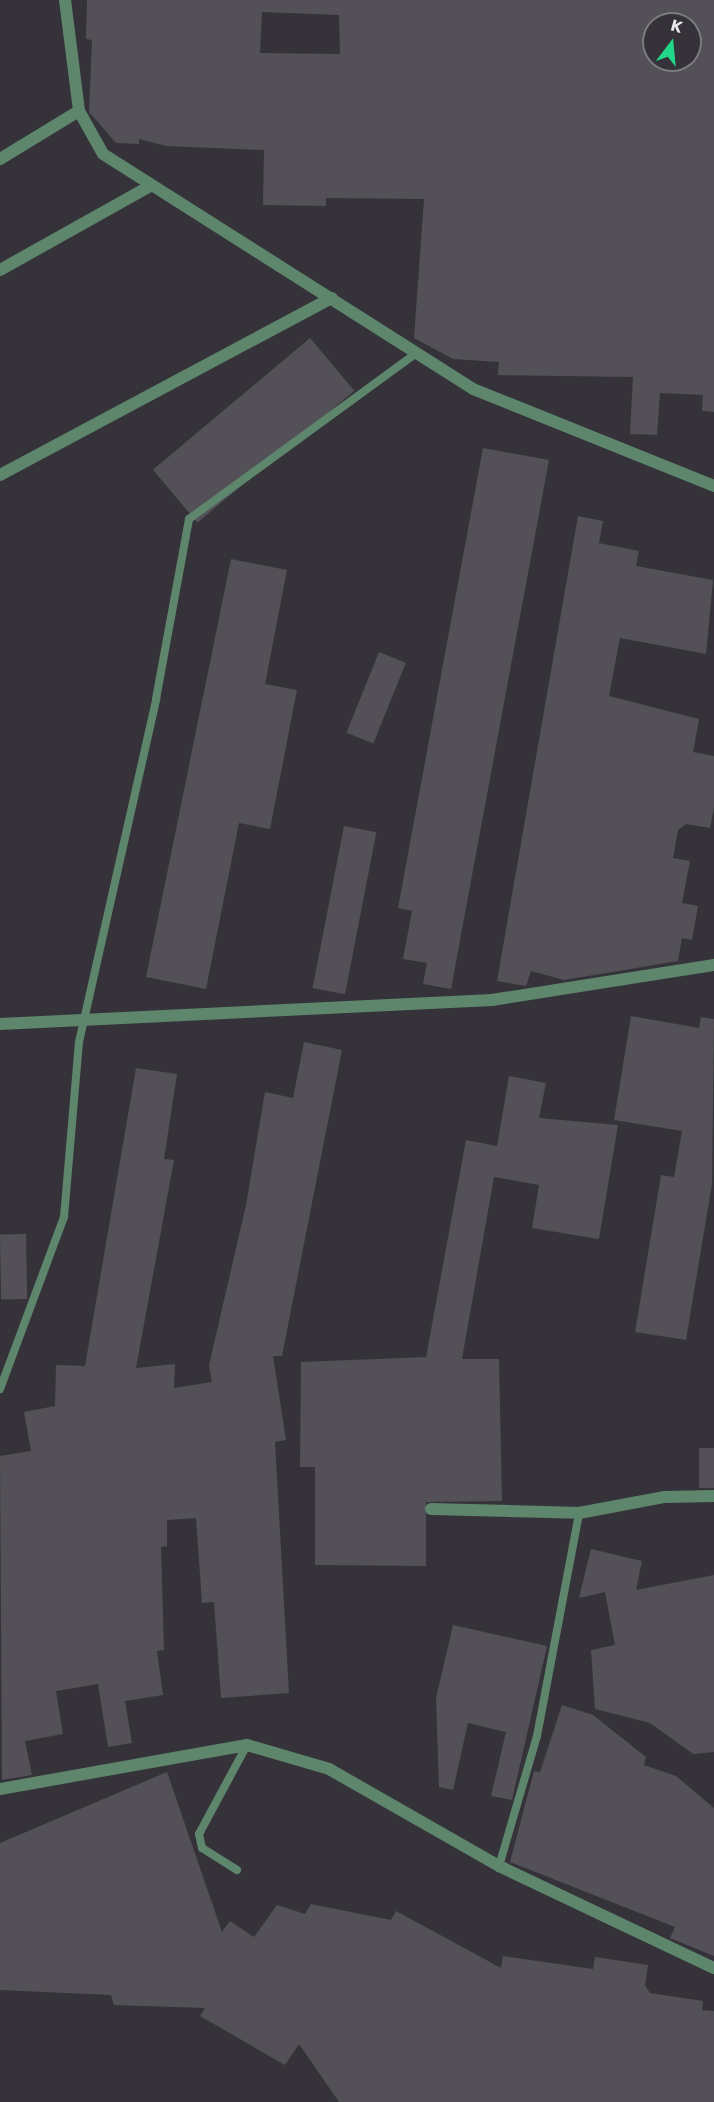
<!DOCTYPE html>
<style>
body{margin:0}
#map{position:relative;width:714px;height:2102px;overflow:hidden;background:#353339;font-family:Jost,sans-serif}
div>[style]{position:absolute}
.building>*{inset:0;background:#535057;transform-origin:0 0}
.service>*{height:8px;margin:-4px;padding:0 4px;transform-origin:4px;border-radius:4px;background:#5d866d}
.minor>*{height:12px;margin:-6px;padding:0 6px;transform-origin:6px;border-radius:6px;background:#5d866d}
span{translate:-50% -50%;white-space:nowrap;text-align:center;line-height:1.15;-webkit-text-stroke:5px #353339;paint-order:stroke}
.north{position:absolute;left:642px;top:12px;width:60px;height:60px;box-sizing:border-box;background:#353339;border:2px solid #7d7b81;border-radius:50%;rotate:16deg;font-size:16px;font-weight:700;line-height:24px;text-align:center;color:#eae8ec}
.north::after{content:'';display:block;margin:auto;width:21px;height:27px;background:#20d887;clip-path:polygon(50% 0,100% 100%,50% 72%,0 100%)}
</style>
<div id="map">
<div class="building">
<i style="clip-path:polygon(evenodd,87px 0,714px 0,714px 412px,702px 411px,703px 395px,660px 393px,657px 435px,630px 434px,633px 377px,498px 375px,499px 362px,453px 359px,414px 338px,424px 199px,326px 198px,326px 206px,263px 205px,264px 150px,166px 146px,139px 139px,139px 144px,116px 143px,89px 112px,92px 40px,86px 39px,87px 0,262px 12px,339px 15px,340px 54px,260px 53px,262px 12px,87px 0,654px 24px,690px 24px,690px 60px,654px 60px,654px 24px)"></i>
<i style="left:310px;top:338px;width:69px;height:205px;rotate:50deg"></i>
<i style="clip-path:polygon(483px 448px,549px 460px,451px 989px,423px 984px,427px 963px,403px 959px,412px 911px,398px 908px)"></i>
<i style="clip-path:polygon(578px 516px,603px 521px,599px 543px,639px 551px,636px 566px,713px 580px,706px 654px,620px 638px,609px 696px,699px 719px,693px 752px,714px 756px,714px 808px,710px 828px,686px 824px,678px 830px,673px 858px,690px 861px,682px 903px,698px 906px,692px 940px,682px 938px,678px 961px,564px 980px,531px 971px,526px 986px,497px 981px)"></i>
<i style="clip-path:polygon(231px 559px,287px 570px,265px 684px,297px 690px,270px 829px,239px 823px,206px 989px,146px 977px)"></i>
<i style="left:379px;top:652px;width:29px;height:87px;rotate:22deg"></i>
<i style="left:344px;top:826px;width:33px;height:165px;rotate:11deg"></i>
<i style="clip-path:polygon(631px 1016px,699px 1028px,701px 1017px,714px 1019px,712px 1184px,686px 1340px,635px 1332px,661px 1175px,674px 1177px,682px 1131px,614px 1120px)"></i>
<i style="clip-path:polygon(304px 1042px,342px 1050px,282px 1356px,273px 1356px,286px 1440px,275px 1442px,289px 1693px,221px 1698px,214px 1602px,202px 1603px,196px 1518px,167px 1520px,167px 1546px,161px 1547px,164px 1650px,157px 1651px,163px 1695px,125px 1701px,132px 1743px,108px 1747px,98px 1684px,56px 1691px,63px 1734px,25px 1741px,32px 1775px,2px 1780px,0 1456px,31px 1451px,24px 1412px,55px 1406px,56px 1365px,85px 1366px,136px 1068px,177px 1074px,164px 1159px,174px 1160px,136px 1368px,175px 1364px,174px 1388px,212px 1382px,209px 1365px,246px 1205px,265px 1092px,293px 1098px)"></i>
<i style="clip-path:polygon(509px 1076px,546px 1083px,539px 1118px,618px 1125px,599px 1239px,532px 1228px,539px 1185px,494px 1177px,462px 1359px,499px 1359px,502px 1501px,426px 1502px,426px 1566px,315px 1565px,315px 1467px,300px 1467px,301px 1362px,426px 1357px,466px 1140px,497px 1146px)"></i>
<i style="left:26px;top:1234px;width:65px;height:26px;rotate:89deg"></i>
<i style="left:699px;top:1448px;width:15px;height:40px"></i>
<i style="clip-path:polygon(591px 1549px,642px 1561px,636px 1590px,714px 1575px,714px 1752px,693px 1754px,650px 1723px,595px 1709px,591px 1650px,615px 1645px,605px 1592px,579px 1598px)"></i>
<i style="clip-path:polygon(453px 1625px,547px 1646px,512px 1800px,491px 1796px,506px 1732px,468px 1723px,453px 1790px,439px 1787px,436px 1698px)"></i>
<i style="clip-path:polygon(562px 1705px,593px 1715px,646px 1757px,644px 1765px,676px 1776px,714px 1808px,714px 1956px,670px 1938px,675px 1927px,510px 1862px,534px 1771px,540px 1772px)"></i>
<i style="clip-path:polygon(167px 1772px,222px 1932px,230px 1921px,254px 1937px,277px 1905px,305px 1914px,311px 1904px,391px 1920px,396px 1911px,501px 1968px,503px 1956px,593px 1969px,595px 1957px,648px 1965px,645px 1985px,650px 1993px,703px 2001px,702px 2010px,714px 2011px,714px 2102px,339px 2102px,299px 2044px,285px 2065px,200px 2016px,205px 2008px,114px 2005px,111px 1995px,0 1990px,0 1843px)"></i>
</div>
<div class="service">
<i style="left:0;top:1389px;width:184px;rotate:-69.6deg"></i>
<i style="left:64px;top:1217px;width:176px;rotate:-85.1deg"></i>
<i style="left:79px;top:1042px;width:352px;rotate:-77.3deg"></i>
<i style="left:156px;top:699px;width:183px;rotate:-79.6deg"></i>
<i style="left:189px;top:519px;width:282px;rotate:-36.1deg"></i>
<i style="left:499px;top:1866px;width:135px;rotate:-73.7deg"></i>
<i style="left:537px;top:1736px;width:227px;rotate:-79.3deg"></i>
<i style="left:237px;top:1870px;width:41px;rotate:-147.8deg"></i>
<i style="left:202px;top:1848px;width:14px;rotate:-102deg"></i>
<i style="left:199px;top:1834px;width:101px;rotate:-61.7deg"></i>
</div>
<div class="minor">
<i style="left:65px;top:0;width:112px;rotate:82.8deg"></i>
<i style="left:79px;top:111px;width:49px;rotate:60.8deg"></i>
<i style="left:103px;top:154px;width:438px;rotate:32.4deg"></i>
<i style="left:473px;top:389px;width:260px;rotate:21.9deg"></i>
<i style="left:0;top:159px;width:92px;rotate:-31.3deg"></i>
<i style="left:0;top:270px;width:172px;rotate:-29.2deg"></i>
<i style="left:0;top:475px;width:376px;rotate:-28.1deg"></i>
<i style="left:0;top:1024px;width:493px;rotate:-2.8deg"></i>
<i style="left:492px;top:1000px;width:225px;rotate:-9deg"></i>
<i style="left:431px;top:1509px;width:148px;rotate:1.5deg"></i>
<i style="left:579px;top:1513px;width:86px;rotate:-10.7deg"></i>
<i style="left:664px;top:1497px;width:50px;rotate:-1.1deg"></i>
<i style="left:0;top:1789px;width:251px;rotate:-10.1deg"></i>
<i style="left:247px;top:1745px;width:85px;rotate:16.3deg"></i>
<i style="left:329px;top:1769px;width:196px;rotate:29.7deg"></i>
<i style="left:499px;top:1866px;width:238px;rotate:25.4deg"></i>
</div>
<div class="north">K</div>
</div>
